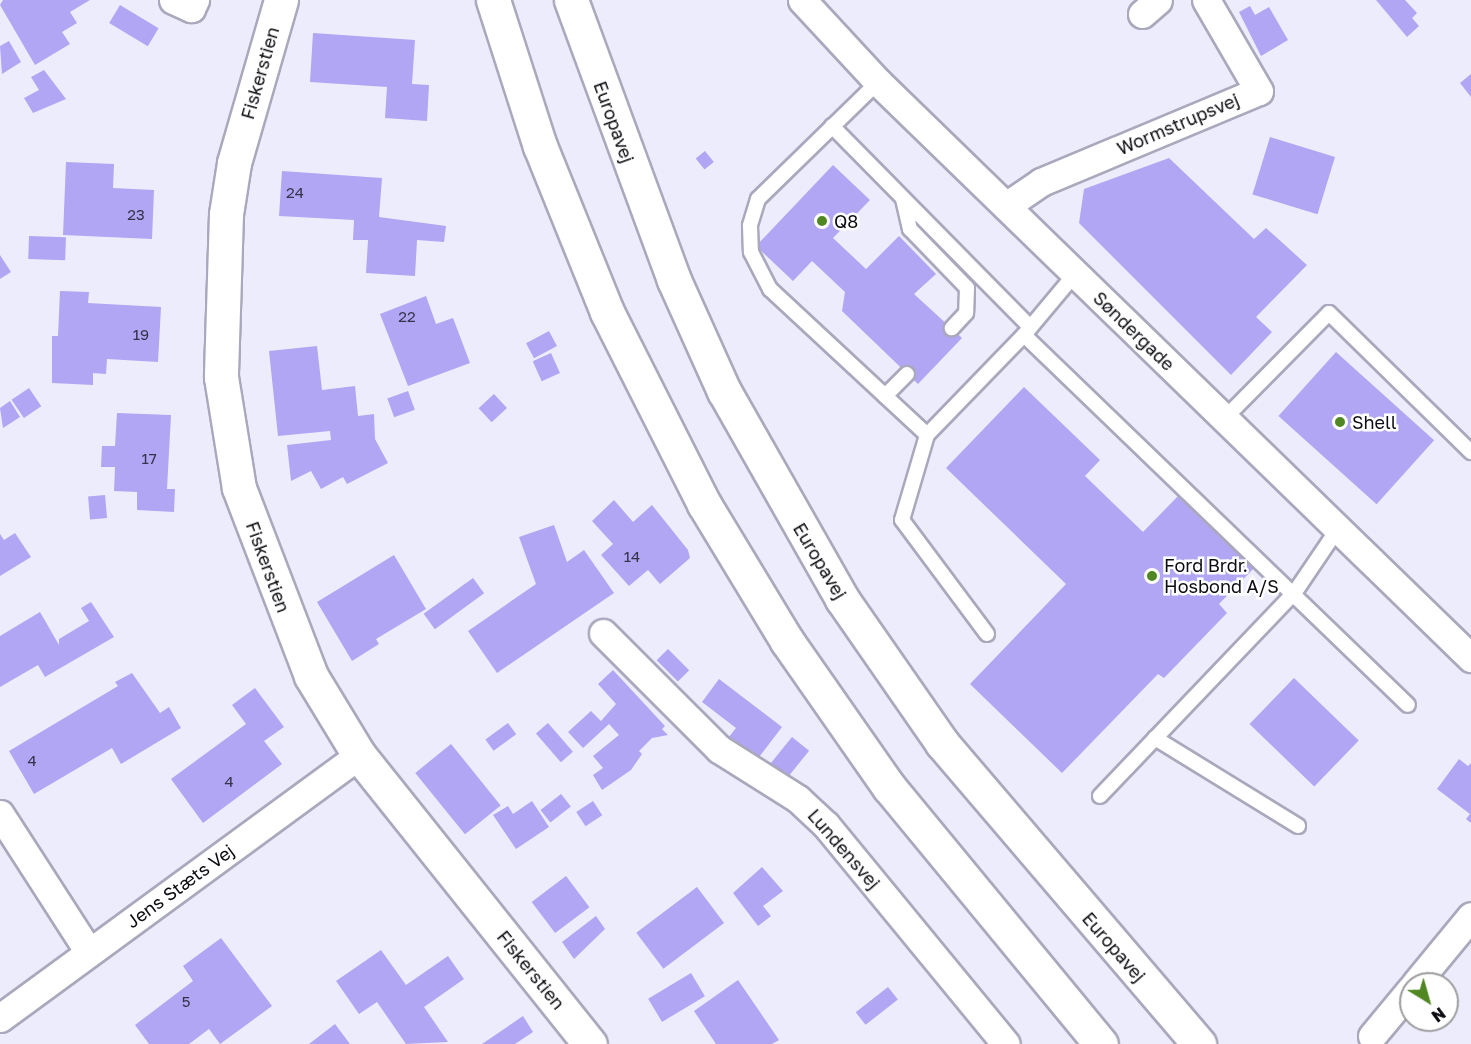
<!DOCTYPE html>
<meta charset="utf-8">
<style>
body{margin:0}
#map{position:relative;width:1471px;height:1044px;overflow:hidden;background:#edecfd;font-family:"Golos Text",sans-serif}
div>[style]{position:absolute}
.building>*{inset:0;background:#b0a6f3;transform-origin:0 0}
.roads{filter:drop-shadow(2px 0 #aaa8bc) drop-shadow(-2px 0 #aaa8bc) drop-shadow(0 2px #aaa8bc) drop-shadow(0 -2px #aaa8bc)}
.service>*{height:14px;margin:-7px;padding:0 7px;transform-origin:7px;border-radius:7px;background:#fff}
.minor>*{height:27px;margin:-13.5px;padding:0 13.5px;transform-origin:13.5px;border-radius:13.5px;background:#fff}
.tertiary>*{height:33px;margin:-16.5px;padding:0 16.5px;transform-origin:16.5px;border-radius:16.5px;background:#fff}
.primary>*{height:33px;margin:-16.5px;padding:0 16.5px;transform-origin:16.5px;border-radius:16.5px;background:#fff}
.dots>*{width:16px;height:16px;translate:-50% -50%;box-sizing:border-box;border:3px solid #fff;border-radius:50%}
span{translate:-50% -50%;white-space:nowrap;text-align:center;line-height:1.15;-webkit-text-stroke:5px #fff;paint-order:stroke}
.number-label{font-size:15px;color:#35324a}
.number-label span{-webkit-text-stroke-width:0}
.street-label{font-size:18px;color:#0c0c12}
.poi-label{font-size:18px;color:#0c0c12}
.left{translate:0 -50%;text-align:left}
.north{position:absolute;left:1399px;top:972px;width:60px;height:60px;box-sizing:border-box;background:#fff;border:2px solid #9e9ea0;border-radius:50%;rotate:143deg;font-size:16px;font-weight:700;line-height:24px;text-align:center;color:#0c0c12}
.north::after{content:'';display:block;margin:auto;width:21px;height:27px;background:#508722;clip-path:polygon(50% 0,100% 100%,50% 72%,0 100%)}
</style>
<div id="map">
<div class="building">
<i style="clip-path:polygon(90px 0,70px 12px,77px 23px,62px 32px,70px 44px,35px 65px,0 5px,3px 0)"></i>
<i style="clip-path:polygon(1376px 0,1405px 0,1417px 13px,1412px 18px,1419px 26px,1407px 37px)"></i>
<i style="left:120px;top:5px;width:45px;height:21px;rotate:31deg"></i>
<i style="clip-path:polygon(1250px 6px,1255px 15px,1269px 7px,1288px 40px,1261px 56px,1239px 12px)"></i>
<i style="clip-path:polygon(313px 33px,415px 40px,412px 84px,429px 85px,427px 121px,385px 118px,387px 87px,310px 82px)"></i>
<i style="clip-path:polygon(9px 41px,21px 62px,2px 74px,0 46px)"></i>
<i style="clip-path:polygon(44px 70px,66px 99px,33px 113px,24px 98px,39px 90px,31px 77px)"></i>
<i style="clip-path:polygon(1471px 74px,1471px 97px,1460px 83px)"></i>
<i style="left:1270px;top:137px;width:68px;height:60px;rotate:17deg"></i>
<i style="left:705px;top:151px;width:14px;height:12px;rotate:51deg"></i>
<i style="clip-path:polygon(1169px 158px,1254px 239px,1266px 228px,1307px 265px,1256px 317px,1272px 332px,1231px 375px,1079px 223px,1084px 189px)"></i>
<i style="clip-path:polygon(66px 162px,114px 164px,113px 188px,154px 190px,152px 239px,63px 235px)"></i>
<i style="clip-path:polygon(833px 165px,870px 200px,833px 238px,866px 269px,899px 236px,936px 274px,914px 294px,962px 338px,918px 384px,842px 311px,845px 292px,812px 261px,793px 281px,756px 246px)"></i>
<i style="clip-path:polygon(282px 171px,382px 178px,379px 217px,446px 226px,444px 242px,417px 240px,415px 276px,366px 273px,368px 240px,353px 240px,354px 220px,279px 216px)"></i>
<i style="left:29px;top:236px;width:37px;height:23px;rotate:2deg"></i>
<i style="clip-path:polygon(0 255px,11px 272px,0 279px)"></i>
<i style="clip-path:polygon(60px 291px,89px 292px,88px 303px,161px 307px,158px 362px,107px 359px,106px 374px,93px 373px,93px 385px,52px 383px,52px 336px,58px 336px)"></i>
<i style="clip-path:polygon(426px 296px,436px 324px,453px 318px,470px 363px,408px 386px,380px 314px)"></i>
<i style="left:549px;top:331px;width:17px;height:26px;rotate:62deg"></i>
<i style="clip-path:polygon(317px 346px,322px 390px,355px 386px,358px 416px,374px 414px,375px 439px,388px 463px,347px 484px,343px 477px,321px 489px,311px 471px,291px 481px,287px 445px,331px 440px,330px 431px,278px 436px,269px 351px)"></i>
<i style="left:1336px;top:352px;width:132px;height:86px;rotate:42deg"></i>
<i style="left:551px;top:353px;width:22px;height:20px;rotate:66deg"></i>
<i style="clip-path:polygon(1024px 387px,1100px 460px,1085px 476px,1143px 532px,1179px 495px,1254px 568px,1219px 604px,1227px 613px,1164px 678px,1158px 674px,1062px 773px,970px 684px,1066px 584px,946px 468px)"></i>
<i style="left:29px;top:388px;width:22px;height:21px;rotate:56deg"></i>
<i style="left:408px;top:391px;width:20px;height:22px;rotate:70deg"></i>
<i style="left:494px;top:394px;width:19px;height:21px;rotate:47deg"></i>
<i style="clip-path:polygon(10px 401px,20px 417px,3px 428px,0 408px)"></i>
<i style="clip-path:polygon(117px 413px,171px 415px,167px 489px,175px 489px,174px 512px,137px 510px,137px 492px,114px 491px,115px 467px,101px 467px,102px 446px,115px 446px)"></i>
<i style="left:105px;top:495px;width:23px;height:17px;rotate:85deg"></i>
<i style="clip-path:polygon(614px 500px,633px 522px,652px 505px,688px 550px,690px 558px,660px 584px,648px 570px,629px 586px,601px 555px,613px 544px,592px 521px)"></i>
<i style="clip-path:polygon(554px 525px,567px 562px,584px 550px,614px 593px,497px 673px,468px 631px,536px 584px,519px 537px)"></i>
<i style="clip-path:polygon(15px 533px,31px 557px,0 576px,0 534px,4px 540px)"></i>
<i style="clip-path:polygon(394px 555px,426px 609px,376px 639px,379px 644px,352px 661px,317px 602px)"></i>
<i style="left:473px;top:578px;width:19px;height:61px;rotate:54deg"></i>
<i style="clip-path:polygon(91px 602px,114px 637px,45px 677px,38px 665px,0 687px,0 636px,40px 612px,59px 645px,59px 639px,89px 621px,81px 608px)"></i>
<i style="left:668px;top:649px;width:30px;height:16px;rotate:45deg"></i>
<i style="clip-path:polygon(613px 670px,665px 726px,662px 729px,668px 735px,652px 738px,639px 751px,642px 754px,631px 770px,602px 790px,593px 775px,603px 768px,593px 756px,619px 735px,609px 724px,583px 748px,568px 732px,591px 711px,601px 721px,616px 704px,598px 684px)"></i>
<i style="clip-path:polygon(132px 673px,160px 713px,169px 707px,181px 728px,121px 764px,112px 748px,34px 794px,9px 751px,118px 686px,115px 682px)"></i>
<i style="left:1294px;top:678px;width:90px;height:64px;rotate:44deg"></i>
<i style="clip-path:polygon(719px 679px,782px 727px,753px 765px,724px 743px,736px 728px,702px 702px)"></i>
<i style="clip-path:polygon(255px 688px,284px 727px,264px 741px,282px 764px,203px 823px,171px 779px,246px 724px,232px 705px)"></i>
<i style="left:508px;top:723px;width:14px;height:28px;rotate:54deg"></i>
<i style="left:548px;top:723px;width:38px;height:16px;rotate:49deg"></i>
<i style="left:792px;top:737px;width:22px;height:40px;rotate:39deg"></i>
<i style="left:451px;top:744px;width:79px;height:46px;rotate:51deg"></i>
<i style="clip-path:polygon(1459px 759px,1468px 766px,1471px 763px,1471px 823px,1466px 819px,1470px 814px,1437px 789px)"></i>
<i style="left:561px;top:794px;width:16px;height:26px;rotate:52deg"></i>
<i style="clip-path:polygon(532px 801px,549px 827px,516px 849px,493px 815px,508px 806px,513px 814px)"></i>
<i style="left:593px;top:801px;width:17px;height:20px;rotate:57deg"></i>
<i style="clip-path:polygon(762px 867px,783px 891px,763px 906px,771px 916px,758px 926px,733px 893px)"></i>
<i style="left:566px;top:876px;width:39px;height:43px;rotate:53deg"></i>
<i style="left:697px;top:887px;width:45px;height:76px;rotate:53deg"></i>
<i style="clip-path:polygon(596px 916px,605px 929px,574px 959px,562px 942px)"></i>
<i style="clip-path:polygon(221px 938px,272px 1006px,220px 1044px,209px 1029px,189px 1044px,149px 1044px,135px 1025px,193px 981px,183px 966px)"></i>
<i style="clip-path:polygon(381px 950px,406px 985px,448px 956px,464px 979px,424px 1007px,448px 1042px,406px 1044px,377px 1002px,359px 1014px,336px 981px)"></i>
<i style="left:691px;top:973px;width:27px;height:50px;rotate:59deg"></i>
<i style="clip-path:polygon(738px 980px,779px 1040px,772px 1044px,716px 1044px,694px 1011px)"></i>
<i style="left:888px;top:987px;width:16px;height:41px;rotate:52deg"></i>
<i style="clip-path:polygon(523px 1016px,533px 1032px,515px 1044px,482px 1044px)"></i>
<i style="clip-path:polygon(335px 1024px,350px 1044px,309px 1044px)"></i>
</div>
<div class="roads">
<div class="service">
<i style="left:878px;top:82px;width:168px;rotate:135.7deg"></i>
<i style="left:758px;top:199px;width:28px;rotate:107deg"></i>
<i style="left:750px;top:226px;width:26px;rotate:88deg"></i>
<i style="left:751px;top:252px;width:42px;rotate:62.8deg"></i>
<i style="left:770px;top:289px;width:214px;rotate:42.9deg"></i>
<i style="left:832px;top:126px;width:282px;rotate:45.4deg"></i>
<i style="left:903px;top:199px;width:31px;rotate:77deg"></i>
<i style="left:910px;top:229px;width:82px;rotate:46deg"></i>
<i style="left:967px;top:288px;width:25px;rotate:92deg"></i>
<i style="left:966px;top:313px;width:21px;rotate:133deg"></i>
<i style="left:1024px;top:335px;width:533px;rotate:43.94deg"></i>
<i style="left:885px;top:396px;width:31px;rotate:-45deg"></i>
<i style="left:1224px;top:419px;width:149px;rotate:-45.3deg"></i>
<i style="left:1329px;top:313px;width:199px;rotate:44.4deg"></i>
<i style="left:987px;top:634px;width:142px;rotate:-126.7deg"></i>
<i style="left:902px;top:520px;width:89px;rotate:-73.6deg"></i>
<i style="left:927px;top:435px;width:139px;rotate:-45.9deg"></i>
<i style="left:1024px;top:335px;width:80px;rotate:-50.1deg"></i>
<i style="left:1155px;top:738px;width:168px;rotate:31.6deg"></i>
<i style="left:1100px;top:796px;width:282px;rotate:-46.3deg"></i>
<i style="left:1295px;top:592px;width:75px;rotate:-55.9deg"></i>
</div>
<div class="minor">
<i style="left:173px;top:0;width:20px;rotate:24deg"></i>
<i style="left:191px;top:8px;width:9px;rotate:-63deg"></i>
<i style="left:802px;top:0;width:112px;rotate:47.2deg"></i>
<i style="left:878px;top:82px;width:827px;rotate:44.17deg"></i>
<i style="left:1142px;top:14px;width:21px;rotate:-41deg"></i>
<i style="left:1006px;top:206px;width:42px;rotate:-34.4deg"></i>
<i style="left:1041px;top:182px;width:236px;rotate:-22.7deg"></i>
<i style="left:1259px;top:91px;width:105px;rotate:-120.2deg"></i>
<i style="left:603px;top:633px;width:164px;rotate:45deg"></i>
<i style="left:719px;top:749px;width:93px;rotate:32.3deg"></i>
<i style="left:798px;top:799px;width:38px;rotate:43deg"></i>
<i style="left:826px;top:825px;width:283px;rotate:50.6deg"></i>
<i style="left:0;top:814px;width:164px;rotate:57.2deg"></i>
<i style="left:1415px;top:984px;width:88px;rotate:-50.5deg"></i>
<i style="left:0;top:1018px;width:445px;rotate:-36.2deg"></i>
<i style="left:1372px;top:1036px;width:61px;rotate:-50.3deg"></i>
</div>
<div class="tertiary">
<i style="left:281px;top:0;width:170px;rotate:106.1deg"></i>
<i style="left:234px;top:163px;width:52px;rotate:98.9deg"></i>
<i style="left:226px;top:214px;width:163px;rotate:91.8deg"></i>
<i style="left:221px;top:377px;width:112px;rotate:80.8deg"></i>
<i style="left:239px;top:488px;width:201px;rotate:69deg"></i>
<i style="left:311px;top:676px;width:92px;rotate:58.7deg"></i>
<i style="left:359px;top:755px;width:370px;rotate:51.4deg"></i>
</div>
<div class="primary">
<i style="left:493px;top:0;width:153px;rotate:72.2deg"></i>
<i style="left:540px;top:146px;width:179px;rotate:68deg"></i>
<i style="left:607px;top:312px;width:215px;rotate:63.2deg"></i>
<i style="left:704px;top:504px;width:160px;rotate:58.8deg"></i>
<i style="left:787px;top:641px;width:178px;rotate:55.1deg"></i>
<i style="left:889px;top:787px;width:333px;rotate:50.5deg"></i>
<i style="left:571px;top:0;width:298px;rotate:69.8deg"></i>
<i style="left:674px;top:280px;width:122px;rotate:65.8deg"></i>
<i style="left:724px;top:391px;width:239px;rotate:60.4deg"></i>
<i style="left:842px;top:599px;width:175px;rotate:55.2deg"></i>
<i style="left:942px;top:743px;width:396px;rotate:49.5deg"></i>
</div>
</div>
<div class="dots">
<i style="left:822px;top:221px;background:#508722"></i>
<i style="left:1340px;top:422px;background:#508722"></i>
<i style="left:1152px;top:576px;background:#508722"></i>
</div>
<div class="number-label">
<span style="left:295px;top:193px">24</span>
<span style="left:136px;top:215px">23</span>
<span style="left:407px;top:317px">22</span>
<span style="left:141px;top:335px">19</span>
<span style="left:149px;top:459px">17</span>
<span style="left:632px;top:557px">14</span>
<span style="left:32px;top:761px">4</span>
<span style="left:229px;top:782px">4</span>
<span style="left:186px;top:1002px">5</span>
</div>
<div class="street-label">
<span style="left:260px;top:73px;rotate:-74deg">Fiskerstien</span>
<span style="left:614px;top:122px;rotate:70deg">Europavej</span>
<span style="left:1178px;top:124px;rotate:-23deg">Wormstrupsvej</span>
<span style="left:1134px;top:331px;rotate:44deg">Søndergade</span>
<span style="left:820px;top:561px;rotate:59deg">Europavej</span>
<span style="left:268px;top:567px;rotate:70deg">Fiskerstien</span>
<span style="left:844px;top:849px;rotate:49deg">Lundensvej</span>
<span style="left:180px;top:886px;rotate:-36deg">Jens Stæts Vej</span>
<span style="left:1114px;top:947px;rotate:49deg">Europavej</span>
<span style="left:531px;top:970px;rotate:51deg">Fiskerstien</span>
</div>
<div class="poi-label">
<span class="left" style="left:834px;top:221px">Q8</span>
<span class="left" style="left:1352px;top:422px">Shell</span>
<span class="left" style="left:1164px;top:576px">Ford Brdr.<br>Hosbond A/S</span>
</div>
<div class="north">N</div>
</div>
